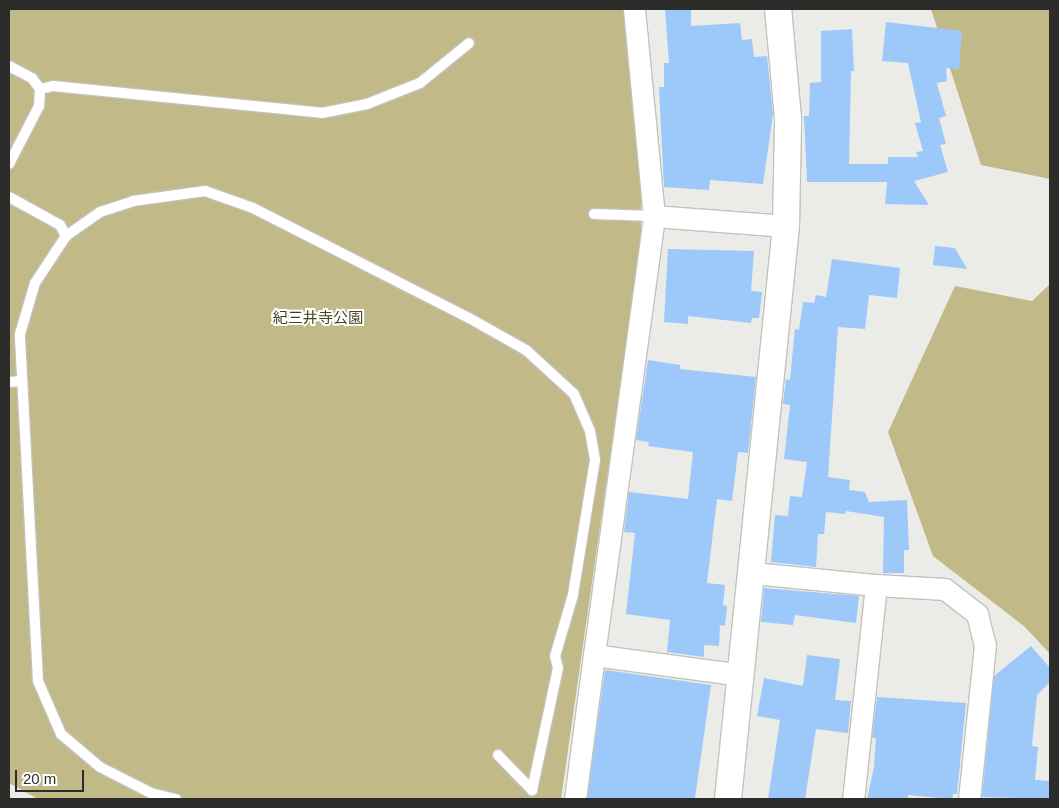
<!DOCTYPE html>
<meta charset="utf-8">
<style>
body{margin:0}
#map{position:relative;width:1059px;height:808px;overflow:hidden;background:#ebebe7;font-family:Helvetica,"Noto Sans JP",sans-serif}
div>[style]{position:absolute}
.green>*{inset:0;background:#c1ba88}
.building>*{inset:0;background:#9cc9fa;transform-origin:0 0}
.roads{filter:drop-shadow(1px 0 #c2c2be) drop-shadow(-1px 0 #c2c2be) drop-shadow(0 1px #c2c2be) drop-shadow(0 -1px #c2c2be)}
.service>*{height:10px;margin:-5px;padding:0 5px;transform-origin:5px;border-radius:5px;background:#fff}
.minor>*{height:21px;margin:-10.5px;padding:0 10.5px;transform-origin:10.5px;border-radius:10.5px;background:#fff}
.tertiary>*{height:26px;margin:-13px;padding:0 13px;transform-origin:13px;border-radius:13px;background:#fff}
span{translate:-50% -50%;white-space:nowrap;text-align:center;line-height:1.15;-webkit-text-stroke:4px #fff;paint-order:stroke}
.park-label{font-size:15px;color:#48421e}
.frame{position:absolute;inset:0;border:10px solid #2c2c2a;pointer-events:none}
.scale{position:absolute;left:15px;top:770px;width:69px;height:22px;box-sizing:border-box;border:2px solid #2c2c2a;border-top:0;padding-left:6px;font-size:15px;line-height:18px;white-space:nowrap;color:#2c2c2a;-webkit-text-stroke:4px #fff;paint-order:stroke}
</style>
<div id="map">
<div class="green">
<i style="clip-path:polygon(9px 9px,624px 9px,641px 181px,641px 240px,561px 799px,38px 799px,9px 783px)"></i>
<i style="clip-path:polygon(931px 9px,1050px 9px,1050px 179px,981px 165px)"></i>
<i style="clip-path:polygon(1050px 284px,1050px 654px,1025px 627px,933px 556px,888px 432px,955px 286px,1032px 301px)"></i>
</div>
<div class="building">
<i style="clip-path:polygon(665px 9px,691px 9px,691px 26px,740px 23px,742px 40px,752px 39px,754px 57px,767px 56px,773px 114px,763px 184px,710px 180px,709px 190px,664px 187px,659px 87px,664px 87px,664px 63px,669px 63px)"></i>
<i style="clip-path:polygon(886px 22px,962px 31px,959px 69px,946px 68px,947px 81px,937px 83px,946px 116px,939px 118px,946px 144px,940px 145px,948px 172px,914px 181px,929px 205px,885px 204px,887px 182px,807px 182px,804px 116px,809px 116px,810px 83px,821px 82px,821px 31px,852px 29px,854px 71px,851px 71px,849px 164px,888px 164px,888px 157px,918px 157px,916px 152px,923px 151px,915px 123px,921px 122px,908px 63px,882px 61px)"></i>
<i style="clip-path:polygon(935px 246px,955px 248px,967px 269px,933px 265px)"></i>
<i style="clip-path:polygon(668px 249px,754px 251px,751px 291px,762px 292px,759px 318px,752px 318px,751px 323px,688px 316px,688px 324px,664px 322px)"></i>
<i style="clip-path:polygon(832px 259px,900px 268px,897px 298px,869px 295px,865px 329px,838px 327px,828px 477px,850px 480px,849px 490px,865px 492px,869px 502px,907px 500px,909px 550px,904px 550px,904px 573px,883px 573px,884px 517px,846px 511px,845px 514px,826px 512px,824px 534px,818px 534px,816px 567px,771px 562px,775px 515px,788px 516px,790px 496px,802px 497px,807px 462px,784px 459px,790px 405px,783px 404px,786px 379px,790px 380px,795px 329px,799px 330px,803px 302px,814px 303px,816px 295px,826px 297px)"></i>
<i style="clip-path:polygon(648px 360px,680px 365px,680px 369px,756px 377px,748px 453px,738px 452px,732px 501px,717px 499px,707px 583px,725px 585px,723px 605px,727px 606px,725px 626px,720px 625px,719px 646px,704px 645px,704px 657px,667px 652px,670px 620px,626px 614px,635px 533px,624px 532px,629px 492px,688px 499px,693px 452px,648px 446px,649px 442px,636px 440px)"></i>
<i style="clip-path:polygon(764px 588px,859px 596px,856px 623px,795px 615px,793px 625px,761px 622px)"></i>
<i style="clip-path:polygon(1031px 646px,1050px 668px,1050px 682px,1037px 695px,1032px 746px,1038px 747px,1035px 780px,1050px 781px,1050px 799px,982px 797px,994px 676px)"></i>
<i style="clip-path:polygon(807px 655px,840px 659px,835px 700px,851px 701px,848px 733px,816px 729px,805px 799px,768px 799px,780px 720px,757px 716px,764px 678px,803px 686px)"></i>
<i style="left:605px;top:670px;width:107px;height:130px;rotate:8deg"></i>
<i style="clip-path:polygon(877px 697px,966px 703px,957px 794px,953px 794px,952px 799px,908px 795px,908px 799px,867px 799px,874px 767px,876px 738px,872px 738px)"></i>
</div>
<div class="roads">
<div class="service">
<i style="left:9px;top:66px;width:26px;rotate:28deg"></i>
<i style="left:32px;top:78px;width:14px;rotate:54deg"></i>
<i style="left:40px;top:89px;width:17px;rotate:93deg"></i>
<i style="left:39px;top:106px;width:65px;rotate:117.3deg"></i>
<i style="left:40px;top:89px;width:13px;rotate:-13deg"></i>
<i style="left:53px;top:86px;width:270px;rotate:5.7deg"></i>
<i style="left:322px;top:113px;width:46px;rotate:-11.3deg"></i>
<i style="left:367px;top:104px;width:57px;rotate:-21.6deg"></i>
<i style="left:420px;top:83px;width:63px;rotate:-39.2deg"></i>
<i style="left:9px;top:197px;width:58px;rotate:28.8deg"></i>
<i style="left:60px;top:225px;width:13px;rotate:61deg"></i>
<i style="left:594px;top:214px;width:60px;rotate:1.9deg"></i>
<i style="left:9px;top:382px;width:13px;rotate:-4deg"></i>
<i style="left:498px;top:755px;width:49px;rotate:45.8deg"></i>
<i style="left:176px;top:799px;width:26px;rotate:-167deg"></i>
<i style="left:151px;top:793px;width:57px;rotate:-153deg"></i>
<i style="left:100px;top:767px;width:51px;rotate:-139.8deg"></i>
<i style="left:61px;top:734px;width:58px;rotate:-113.5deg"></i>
<i style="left:38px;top:681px;width:347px;rotate:-93deg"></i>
<i style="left:20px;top:334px;width:53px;rotate:-73.6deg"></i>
<i style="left:35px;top:283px;width:56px;rotate:-56.6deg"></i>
<i style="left:66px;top:236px;width:42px;rotate:-35.2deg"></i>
<i style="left:100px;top:212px;width:35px;rotate:-18deg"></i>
<i style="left:133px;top:201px;width:73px;rotate:-7.9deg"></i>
<i style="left:205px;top:191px;width:51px;rotate:19.5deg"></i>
<i style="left:253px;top:208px;width:242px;rotate:27deg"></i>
<i style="left:469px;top:318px;width:65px;rotate:29.3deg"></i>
<i style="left:526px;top:350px;width:65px;rotate:42.5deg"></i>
<i style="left:574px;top:394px;width:40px;rotate:66.6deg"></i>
<i style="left:590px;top:431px;width:29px;rotate:80deg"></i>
<i style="left:595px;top:460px;width:137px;rotate:99.3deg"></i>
<i style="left:573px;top:595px;width:64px;rotate:106.4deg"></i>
<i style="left:555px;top:656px;width:12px;rotate:76deg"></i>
<i style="left:558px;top:668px;width:125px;rotate:102deg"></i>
</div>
<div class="minor">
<i style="left:634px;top:9px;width:208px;rotate:84.5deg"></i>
<i style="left:753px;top:573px;width:124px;rotate:5.6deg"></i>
<i style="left:876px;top:585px;width:215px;rotate:96.1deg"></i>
<i style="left:876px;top:585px;width:69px;rotate:3.3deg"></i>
<i style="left:945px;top:589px;width:41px;rotate:38deg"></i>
<i style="left:977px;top:614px;width:32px;rotate:76deg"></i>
<i style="left:985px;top:645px;width:155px;rotate:95.9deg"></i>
<i style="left:594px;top:655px;width:443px;rotate:-82.2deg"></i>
<i style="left:654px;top:216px;width:132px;rotate:4.3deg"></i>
<i style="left:575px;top:799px;width:145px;rotate:-82.5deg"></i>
<i style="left:594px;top:655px;width:148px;rotate:7.7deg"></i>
</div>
<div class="tertiary">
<i style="left:728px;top:799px;width:576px;rotate:-84.22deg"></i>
<i style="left:786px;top:226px;width:108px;rotate:-88.9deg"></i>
<i style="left:788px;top:118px;width:109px;rotate:-95.2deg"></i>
</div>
</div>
<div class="park-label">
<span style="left:318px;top:318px">紀三井寺公園</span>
</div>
<div class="frame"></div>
<div class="scale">20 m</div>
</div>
